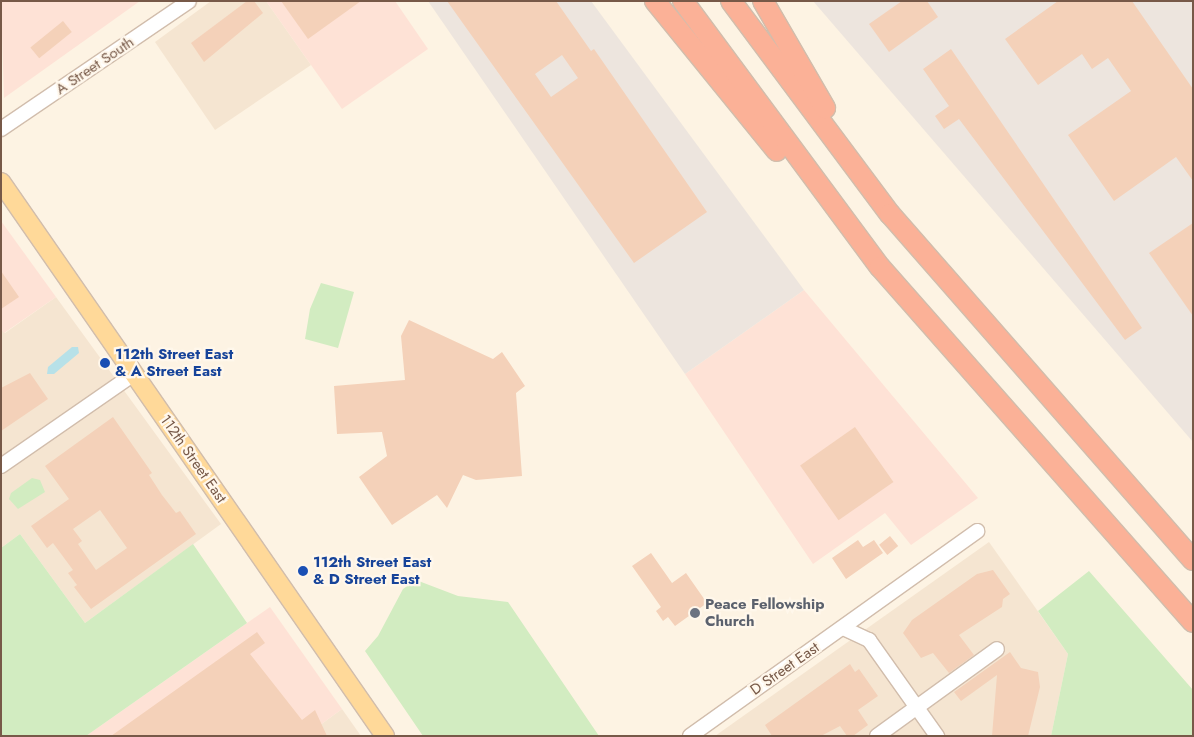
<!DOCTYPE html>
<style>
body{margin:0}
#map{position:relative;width:1194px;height:737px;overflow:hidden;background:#fdf3e3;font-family:Jost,sans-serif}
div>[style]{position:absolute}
.residential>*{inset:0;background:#f5e5d1}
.commercial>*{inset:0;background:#fee2d6}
.industrial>*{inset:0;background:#ede5de}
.green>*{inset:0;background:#d2ecc1}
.water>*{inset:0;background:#b7e1e8}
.building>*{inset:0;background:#f4d1b9;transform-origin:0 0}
.roads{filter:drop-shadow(1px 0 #d1bdac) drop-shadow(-1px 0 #d1bdac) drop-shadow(0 1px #d1bdac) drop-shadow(0 -1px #d1bdac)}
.minor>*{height:14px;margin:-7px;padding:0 7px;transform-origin:7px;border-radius:7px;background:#fff}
.major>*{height:18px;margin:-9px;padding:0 9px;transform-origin:9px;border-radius:9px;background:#ffd999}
.highway>*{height:20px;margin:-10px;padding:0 10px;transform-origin:10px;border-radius:10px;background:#fbb197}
.dots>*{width:14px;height:14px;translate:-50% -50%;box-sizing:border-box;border:2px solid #fff7eb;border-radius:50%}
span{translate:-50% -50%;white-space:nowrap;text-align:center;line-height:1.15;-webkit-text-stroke:4.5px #fff7eb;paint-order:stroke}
.street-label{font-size:15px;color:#775948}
.transit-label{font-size:15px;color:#164399;font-weight:700}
.left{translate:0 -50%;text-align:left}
.worship-label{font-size:15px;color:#5b616d;font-weight:700}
.frame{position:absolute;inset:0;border:2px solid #775948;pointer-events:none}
</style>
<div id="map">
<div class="residential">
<i style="clip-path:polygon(211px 1px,266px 1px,311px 65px,215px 130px,155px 42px)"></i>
<i style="clip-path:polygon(56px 297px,221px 524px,85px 623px,20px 534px,1px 548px,1px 329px,5px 333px)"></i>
<i style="clip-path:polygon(989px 542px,1068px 654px,1051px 736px,715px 736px)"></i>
<i style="clip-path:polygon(342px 709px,361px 736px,305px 736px)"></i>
</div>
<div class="commercial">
<i style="clip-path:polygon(1px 1px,140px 1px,4px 98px)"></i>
<i style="clip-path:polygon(266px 1px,395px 1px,428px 49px,342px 109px)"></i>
<i style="clip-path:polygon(1px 221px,56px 297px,4px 333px,1px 329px)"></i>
<i style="clip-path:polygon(804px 290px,978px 498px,911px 545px,885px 513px,813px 564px,685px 374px)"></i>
<i style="clip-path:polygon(270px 607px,342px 709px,305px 736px,86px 736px)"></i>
</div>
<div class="industrial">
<i style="clip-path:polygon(428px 1px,591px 1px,804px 290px,685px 374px)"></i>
<i style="clip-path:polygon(813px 1px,1193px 1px,1193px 442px)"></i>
</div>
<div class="green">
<i style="clip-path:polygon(321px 283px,354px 292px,338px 348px,305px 339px,310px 309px)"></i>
<i style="clip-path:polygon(32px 478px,40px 480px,45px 492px,18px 509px,9px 499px,11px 493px)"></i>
<i style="clip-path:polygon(20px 534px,85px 623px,193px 544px,247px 623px,86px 736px,1px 736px,1px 548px)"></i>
<i style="clip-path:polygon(1089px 571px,1193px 690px,1193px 736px,1051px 736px,1068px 654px,1038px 611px)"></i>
<i style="clip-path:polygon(416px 580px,458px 596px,508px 602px,599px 736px,423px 736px,365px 651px,378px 636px,403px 589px)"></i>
</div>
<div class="water">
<i style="clip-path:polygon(72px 347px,78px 347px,79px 353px,54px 374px,47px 374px,48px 367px)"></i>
</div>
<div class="building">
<i style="clip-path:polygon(247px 1px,254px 1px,263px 13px,204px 62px,191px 43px)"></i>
<i style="clip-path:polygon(281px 1px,361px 1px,308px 39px)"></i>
<i style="clip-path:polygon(evenodd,447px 1px,556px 1px,591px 51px,594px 49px,707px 212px,634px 263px,447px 1px,562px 55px,578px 78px,551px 97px,535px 74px,562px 55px)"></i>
<i style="clip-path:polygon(902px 1px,927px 1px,938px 17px,889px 52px,869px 24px)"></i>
<i style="clip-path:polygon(1058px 1px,1132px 1px,1193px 89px,1193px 181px,1176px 157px,1114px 201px,1068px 135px,1131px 91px,1108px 58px,1092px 69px,1082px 54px,1038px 85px,1005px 39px)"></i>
<i style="left:63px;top:21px;width:14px;height:42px;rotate:51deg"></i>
<i style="clip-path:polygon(951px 49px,1142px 328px,1125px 340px,959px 119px,944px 129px,935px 116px,949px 106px,923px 69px)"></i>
<i style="clip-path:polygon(1193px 223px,1193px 316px,1149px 253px)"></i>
<i style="clip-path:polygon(1px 271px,19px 297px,1px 309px)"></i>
<i style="clip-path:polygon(409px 320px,493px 359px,502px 352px,525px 386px,516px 393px,522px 476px,476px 480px,463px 475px,447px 508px,437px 495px,392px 525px,359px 477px,387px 456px,382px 432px,337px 434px,334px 386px,405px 380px,401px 336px)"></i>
<i style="clip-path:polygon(30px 373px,48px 399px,1px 431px,1px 388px)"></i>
<i style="clip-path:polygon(evenodd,113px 417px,152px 473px,149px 475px,162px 495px,176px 513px,180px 511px,196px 534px,91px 609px,74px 587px,77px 585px,68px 573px,73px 570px,53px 543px,47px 548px,31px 526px,69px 499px,45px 466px,113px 417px,100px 510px,127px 548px,96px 570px,78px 544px,82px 541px,73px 529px,100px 510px)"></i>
<i style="left:855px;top:427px;width:67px;height:67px;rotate:55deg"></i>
<i style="left:890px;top:536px;width:13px;height:14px;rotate:51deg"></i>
<i style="clip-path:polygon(858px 540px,863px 547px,874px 540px,883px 553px,846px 579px,832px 558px)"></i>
<i style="clip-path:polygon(651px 553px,672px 583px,686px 573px,707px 603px,675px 626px,668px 617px,663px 621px,656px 611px,661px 607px,632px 566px)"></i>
<i style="clip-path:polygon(993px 570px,1010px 594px,1003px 599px,1002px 607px,959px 635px,974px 655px,949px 673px,933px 653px,921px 658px,903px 633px,912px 620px,977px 574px)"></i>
<i style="clip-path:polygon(257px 632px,265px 643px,250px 654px,302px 720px,315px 710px,327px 736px,111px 736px)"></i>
<i style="clip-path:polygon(1010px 652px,1021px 668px,1038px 672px,1040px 687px,1028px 736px,992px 736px,997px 675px,961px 701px,954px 692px)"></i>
<i style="clip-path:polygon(850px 664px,855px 672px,859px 669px,878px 696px,858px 710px,868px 725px,853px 736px,847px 736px,840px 726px,821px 736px,772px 736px,765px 725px)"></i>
</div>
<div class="roads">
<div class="minor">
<i style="left:1px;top:129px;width:227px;rotate:-34.2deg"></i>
<i style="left:1px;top:466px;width:162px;rotate:-34.7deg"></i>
<i style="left:843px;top:628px;width:29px;rotate:25deg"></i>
<i style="left:869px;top:640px;width:118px;rotate:54.7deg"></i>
<i style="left:690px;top:736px;width:353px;rotate:-35.5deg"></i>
<i style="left:877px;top:736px;width:148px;rotate:-35.9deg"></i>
</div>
<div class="major">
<i style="left:1px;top:182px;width:674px;rotate:55.27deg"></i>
</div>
<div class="highway">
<i style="left:655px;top:1px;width:193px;rotate:50.9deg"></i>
<i style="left:683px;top:1px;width:331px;rotate:53.5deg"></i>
<i style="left:880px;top:267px;width:473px;rotate:48.6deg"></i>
<i style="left:731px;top:1px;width:266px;rotate:53.3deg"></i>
<i style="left:890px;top:214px;width:460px;rotate:48.8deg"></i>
<i style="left:763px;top:1px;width:124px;rotate:59.9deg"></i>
</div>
</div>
<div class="dots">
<i style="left:105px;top:363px;background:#1a4fb4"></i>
<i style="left:303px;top:571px;background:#1a4fb4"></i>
<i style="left:695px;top:613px;background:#6b7280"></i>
</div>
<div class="street-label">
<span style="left:95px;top:66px;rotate:-34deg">A Street South</span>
<span style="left:193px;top:459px;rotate:55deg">112th Street East</span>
<span style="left:785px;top:669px;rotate:-35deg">D Street East</span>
</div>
<div class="transit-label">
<span class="left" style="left:115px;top:363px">112th Street East<br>&amp; A Street East</span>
<span class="left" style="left:313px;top:571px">112th Street East<br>&amp; D Street East</span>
</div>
<div class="worship-label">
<span class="left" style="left:705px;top:613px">Peace Fellowship<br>Church</span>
</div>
<div class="frame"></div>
</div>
